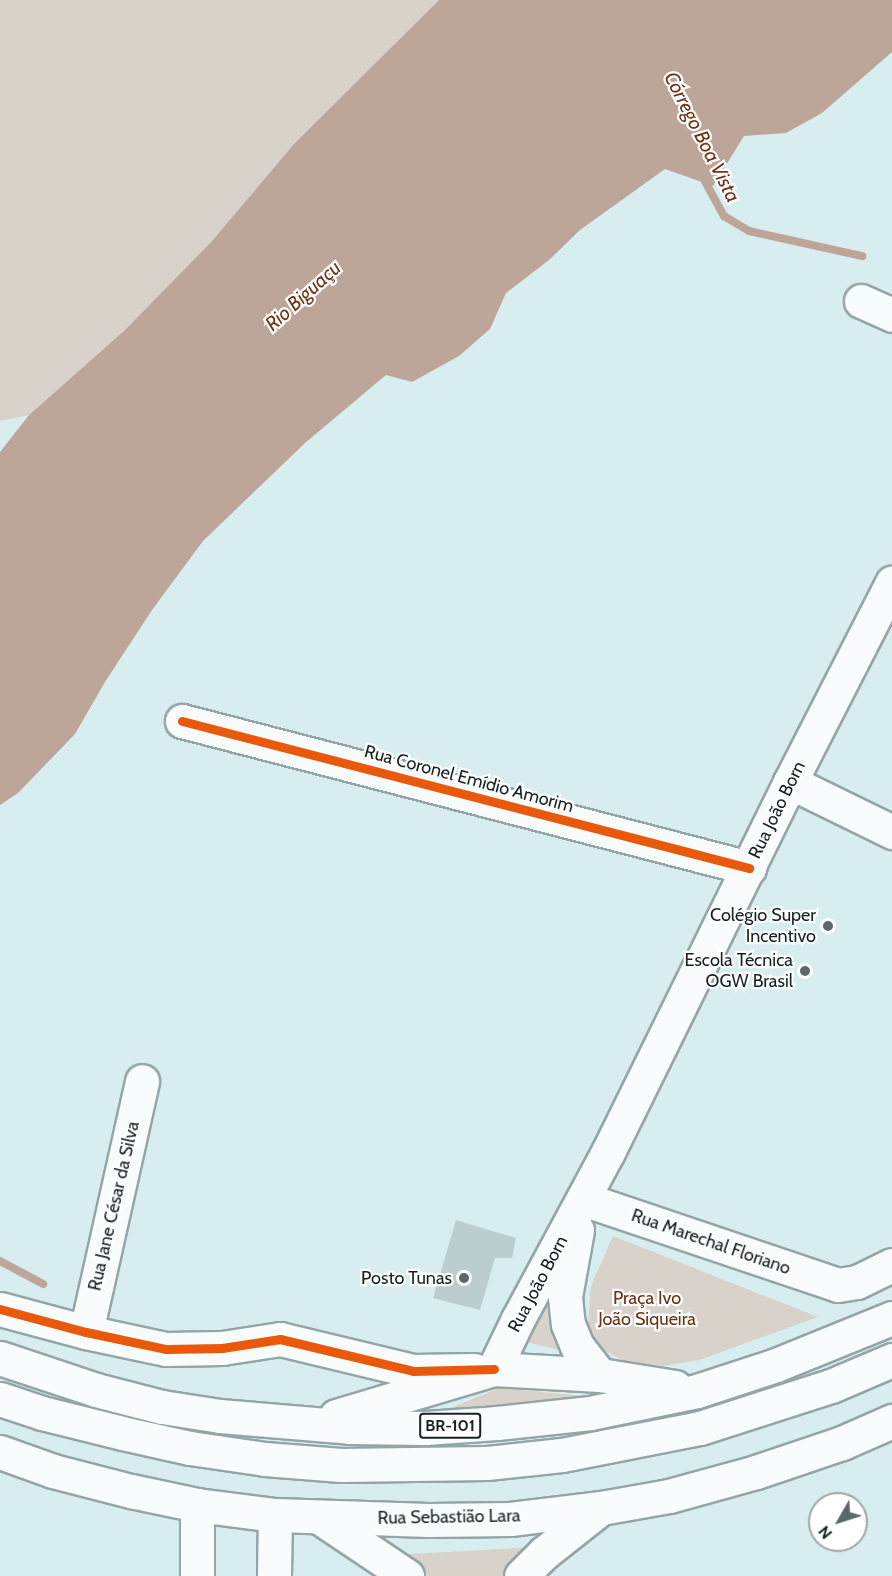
<!DOCTYPE html>
<meta charset="utf-8">
<style>
body{margin:0}
#map{position:relative;width:892px;height:1576px;overflow:hidden;background:#d8edf0;font-family:Cabin,sans-serif}
div>[style]{position:absolute}
.green>*{inset:0;background:#d8d2cb}
.water>*{inset:0;background:#bda699}
.stream>*{height:8px;margin:-4px;padding:0 4px;transform-origin:4px;border-radius:4px;background:#bda699}
.building>*{inset:0;background:#bccdcf}
.roads{filter:drop-shadow(2px 0 #95a5a7) drop-shadow(-2px 0 #95a5a7) drop-shadow(0 2px #95a5a7) drop-shadow(0 -2px #95a5a7)}
.minor>*{height:33px;margin:-16.5px;padding:0 16.5px;transform-origin:16.5px;border-radius:16.5px;background:#f9fcfd}
.major>*{height:33px;margin:-16.5px;padding:0 16.5px;transform-origin:16.5px;border-radius:16.5px;background:#f9fcfd}
.highway>*{height:33px;margin:-16.5px;padding:0 16.5px;transform-origin:16.5px;border-radius:16.5px;background:#f9fcfd}
.cycleway>*{height:9px;margin:-4.5px;padding:0 4.5px;transform-origin:4.5px;border-radius:4.5px;background:#e8590c}
.dots>*{width:16px;height:16px;translate:-50% -50%;box-sizing:border-box;border:3px solid #fff;border-radius:50%}
span{translate:-50% -50%;white-space:nowrap;text-align:center;line-height:1.15;-webkit-text-stroke:4.5px #fff;paint-order:stroke}
.shield-label span{padding:2px 4px;background:#fff;border:2px solid;border-radius:4px;-webkit-text-stroke-width:0}
.shield-label{font-size:16px;color:#142224;font-weight:700}
.street-label{font-size:18px;color:#142224}
.poi-label{font-size:18px;color:#142224}
.right{translate:-100% -50%;text-align:right}
.park-label{font-size:18px;color:#6a3315}
.water-label{font-size:20px;color:#6e3619;font-style:italic}
.north{position:absolute;left:808px;top:1492px;width:60px;height:60px;box-sizing:border-box;background:#fff;border:2px solid #a1a7a7;border-radius:50%;rotate:231deg;font-size:16px;font-weight:700;line-height:24px;text-align:center;color:#142224}
.north::after{content:'';display:block;margin:auto;width:21px;height:27px;background:#59696b;clip-path:polygon(50% 0,100% 100%,50% 72%,0 100%)}
</style>
<div id="map">
<div class="green">
<i style="clip-path:polygon(0 0,439px 0,294px 144px,212px 241px,125px 330px,29px 415px,0 421px)"></i>
<i style="clip-path:polygon(613px 1236px,818px 1317px,699px 1360px,663px 1366px,626px 1362px,602px 1349px,587px 1333px,591px 1286px)"></i>
<i style="clip-path:polygon(553px 1281px,550px 1306px,556px 1340px,567px 1352px,518px 1340px)"></i>
<i style="clip-path:polygon(499px 1388px,584px 1396px,429px 1417px)"></i>
<i style="clip-path:polygon(537px 1547px,505px 1576px,426px 1576px,394px 1555px)"></i>
</div>
<div class="water">
<i style="clip-path:polygon(439px 0,892px 0,892px 52px,822px 113px,786px 133px,744px 136px,713px 186px,665px 169px,580px 230px,549px 260px,506px 293px,490px 329px,459px 356px,412px 382px,386px 375px,305px 443px,203px 541px,152px 610px,105px 682px,75px 734px,18px 793px,0 805px,0 452px,29px 415px,125px 330px,212px 241px,294px 144px)"></i>
</div>
<div class="stream">
<i style="left:702px;top:176px;width:46px;rotate:61.2deg"></i>
<i style="left:724px;top:216px;width:29px;rotate:31deg"></i>
<i style="left:749px;top:231px;width:116px;rotate:12.5deg"></i>
<i style="left:0;top:1261px;width:49px;rotate:28.1deg"></i>
</div>
<div class="building">
<i style="clip-path:polygon(456px 1220px,516px 1238px,512px 1258px,495px 1258px,480px 1310px,433px 1298px)"></i>
</div>
<div class="roads">
<div class="minor">
<i style="left:861px;top:301px;width:34px;rotate:24deg"></i>
<i style="left:182px;top:721px;width:586px;rotate:14.53deg"></i>
<i style="left:790px;top:782px;width:114px;rotate:26.1deg"></i>
<i style="left:0;top:1309px;width:89px;rotate:15deg"></i>
<i style="left:86px;top:1332px;width:82px;rotate:12deg"></i>
<i style="left:166px;top:1349px;width:56px;rotate:-1deg"></i>
<i style="left:222px;top:1348px;width:59px;rotate:-8.8deg"></i>
<i style="left:280px;top:1339px;width:137px;rotate:13.5deg"></i>
<i style="left:413px;top:1371px;width:61px;rotate:-0.9deg"></i>
<i style="left:86px;top:1332px;width:257px;rotate:-77.4deg"></i>
<i style="left:197px;top:1505px;width:71px;rotate:90deg"></i>
<i style="left:274px;top:1576px;width:61px;rotate:-89.1deg"></i>
</div>
<div class="major">
<i style="left:583px;top:1199px;width:269px;rotate:18.6deg"></i>
<i style="left:838px;top:1285px;width:19px;rotate:-9deg"></i>
<i style="left:857px;top:1282px;width:39px;rotate:-26deg"></i>
<i style="left:577px;top:1230px;width:68px;rotate:100.2deg"></i>
<i style="left:565px;top:1297px;width:27px;rotate:84deg"></i>
<i style="left:568px;top:1324px;width:24px;rotate:68deg"></i>
<i style="left:577px;top:1346px;width:37px;rotate:52deg"></i>
<i style="left:494px;top:1369px;width:55px;rotate:-64.4deg"></i>
<i style="left:518px;top:1319px;width:190px;rotate:-61.7deg"></i>
<i style="left:608px;top:1152px;width:412px;rotate:-63.8deg"></i>
<i style="left:790px;top:782px;width:224px;rotate:-62.9deg"></i>
<i style="left:0;top:1452px;width:56px;rotate:19.7deg"></i>
<i style="left:53px;top:1471px;width:81px;rotate:14.4deg"></i>
<i style="left:131px;top:1491px;width:67px;rotate:12deg"></i>
<i style="left:197px;top:1505px;width:79px;rotate:7.3deg"></i>
<i style="left:275px;top:1515px;width:154px;rotate:1.9deg"></i>
<i style="left:429px;top:1520px;width:81px;rotate:-0.7deg"></i>
<i style="left:510px;top:1519px;width:92px;rotate:-6.9deg"></i>
<i style="left:601px;top:1508px;width:69px;rotate:-10deg"></i>
<i style="left:669px;top:1496px;width:90px;rotate:-15.4deg"></i>
<i style="left:756px;top:1472px;width:91px;rotate:-18.6deg"></i>
<i style="left:842px;top:1443px;width:55px;rotate:-23.7deg"></i>
<i style="left:319px;top:1517px;width:106px;rotate:33.8deg"></i>
<i style="left:521px;top:1576px;width:33px;rotate:-45deg"></i>
<i style="left:544px;top:1553px;width:73px;rotate:-38.3deg"></i>
</div>
<div class="highway">
<i style="left:0;top:1358px;width:101px;rotate:18.4deg"></i>
<i style="left:96px;top:1390px;width:68px;rotate:14.4deg"></i>
<i style="left:162px;top:1407px;width:59px;rotate:8.8deg"></i>
<i style="left:220px;top:1416px;width:130px;rotate:4.8deg"></i>
<i style="left:350px;top:1427px;width:75px;rotate:0.8deg"></i>
<i style="left:425px;top:1428px;width:72px;rotate:-4deg"></i>
<i style="left:497px;top:1423px;width:94px;rotate:-6.1deg"></i>
<i style="left:590px;top:1413px;width:109px;rotate:-11.6deg"></i>
<i style="left:697px;top:1391px;width:83px;rotate:-18.2deg"></i>
<i style="left:776px;top:1365px;width:125px;rotate:-22.1deg"></i>
<i style="left:0;top:1399px;width:44px;rotate:18.4deg"></i>
<i style="left:42px;top:1413px;width:82px;rotate:14deg"></i>
<i style="left:122px;top:1433px;width:70px;rotate:12.4deg"></i>
<i style="left:190px;top:1448px;width:76px;rotate:8.3deg"></i>
<i style="left:265px;top:1459px;width:76px;rotate:4.5deg"></i>
<i style="left:341px;top:1465px;width:146px;rotate:-0.8deg"></i>
<i style="left:487px;top:1463px;width:75px;rotate:-6.1deg"></i>
<i style="left:562px;top:1455px;width:141px;rotate:-11.1deg"></i>
<i style="left:700px;top:1428px;width:138px;rotate:-17.8deg"></i>
<i style="left:831px;top:1386px;width:66px;rotate:-23.1deg"></i>
<i style="left:336px;top:1416px;width:165px;rotate:-16.6deg"></i>
<i style="left:494px;top:1369px;width:106px;rotate:3.2deg"></i>
<i style="left:600px;top:1375px;width:76px;rotate:9.1deg"></i>
</div>
</div>
<div class="cycleway">
<i style="left:182px;top:721px;width:586px;rotate:14.53deg"></i>
<i style="left:0;top:1309px;width:89px;rotate:15deg"></i>
<i style="left:86px;top:1332px;width:82px;rotate:12deg"></i>
<i style="left:166px;top:1349px;width:56px;rotate:-1deg"></i>
<i style="left:222px;top:1348px;width:59px;rotate:-8.8deg"></i>
<i style="left:280px;top:1339px;width:137px;rotate:13.5deg"></i>
<i style="left:413px;top:1371px;width:81px;rotate:-1.4deg"></i>
</div>
<div class="dots">
<i style="left:828px;top:926px;background:#59696b"></i>
<i style="left:805px;top:971px;background:#59696b"></i>
<i style="left:464px;top:1278px;background:#59696b"></i>
</div>
<div class="shield-label">
<span style="left:450px;top:1426px">BR-101</span>
</div>
<div class="street-label">
<span style="left:469px;top:779px;rotate:15deg">Rua Coronel Emídio Amorim</span>
<span style="left:777px;top:810px;rotate:-64deg">Rua João Born</span>
<span style="left:114px;top:1206px;rotate:-77deg">Rua Jane César da Silva</span>
<span style="left:711px;top:1242px;rotate:19deg">Rua Marechal Floriano</span>
<span style="left:538px;top:1284px;rotate:-62deg">Rua João Born</span>
<span style="left:449px;top:1517px;rotate:-1deg">Rua Sebastião Lara</span>
</div>
<div class="poi-label">
<span class="right" style="left:816px;top:926px">Colégio Super<br>Incentivo</span>
<span class="right" style="left:793px;top:971px">Escola Técnica<br>OGW Brasil</span>
<span class="right" style="left:452px;top:1278px">Posto Tunas</span>
</div>
<div class="park-label">
<span style="left:647px;top:1309px">Praça Ivo<br>João Siqueira</span>
</div>
<div class="water-label">
<span style="left:702px;top:137px;rotate:63deg">Córrego Boa Vista</span>
<span style="left:303px;top:296px;rotate:-42deg">Rio Biguaçu</span>
</div>
<div class="north">N</div>
</div>
